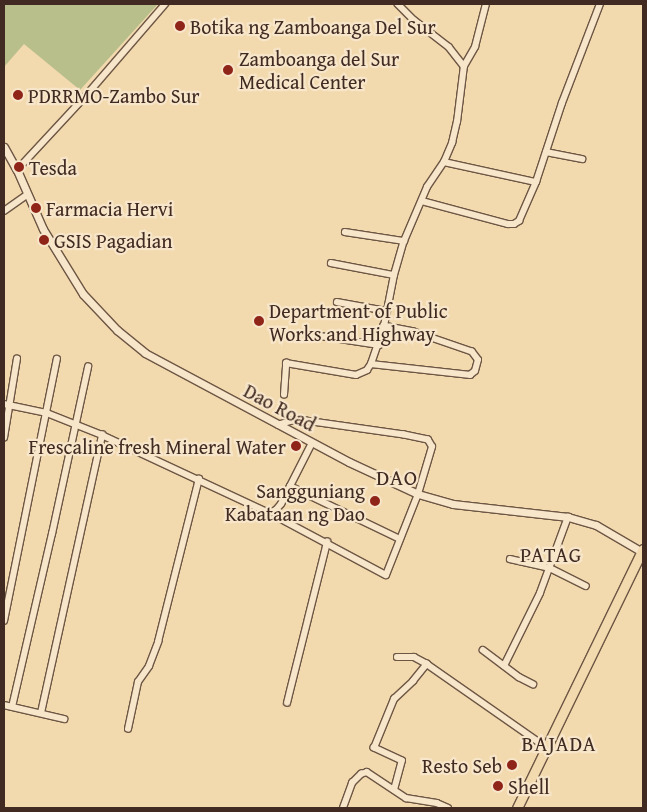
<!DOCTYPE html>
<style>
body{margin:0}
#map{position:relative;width:647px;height:812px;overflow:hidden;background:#f2d9ae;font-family:"Gentium Book Plus",serif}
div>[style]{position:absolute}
.green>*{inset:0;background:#b9bf8b}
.roads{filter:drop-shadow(1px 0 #6d5644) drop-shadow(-1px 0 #6d5644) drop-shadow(0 1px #6d5644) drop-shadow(0 -1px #6d5644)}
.minor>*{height:5.5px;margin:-2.75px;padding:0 2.75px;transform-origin:2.75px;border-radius:2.75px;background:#f7e6ca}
.tertiary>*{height:7px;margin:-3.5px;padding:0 3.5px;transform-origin:3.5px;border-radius:3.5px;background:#f7e6ca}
.trunk>*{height:9px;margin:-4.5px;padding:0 4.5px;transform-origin:4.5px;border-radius:4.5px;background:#f2d9ae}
.dots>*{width:14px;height:14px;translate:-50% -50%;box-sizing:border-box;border:2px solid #f7e6ca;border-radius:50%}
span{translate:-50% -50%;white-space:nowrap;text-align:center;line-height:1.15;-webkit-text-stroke:4.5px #f7e6ca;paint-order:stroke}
.poi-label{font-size:20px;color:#412a21}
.left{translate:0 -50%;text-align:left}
.right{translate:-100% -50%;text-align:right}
.street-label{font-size:20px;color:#412a21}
.neighbourhood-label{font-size:21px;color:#412a21;letter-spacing:1px}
.quarter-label{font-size:22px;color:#412a21;letter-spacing:1px}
.frame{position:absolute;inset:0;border:5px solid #412a21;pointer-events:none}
</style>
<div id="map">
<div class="green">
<i style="clip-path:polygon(4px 4px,158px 4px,80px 90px,24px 44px,4px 67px)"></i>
</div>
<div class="roads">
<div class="minor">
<i style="left:398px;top:4px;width:23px;rotate:45deg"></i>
<i style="left:414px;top:20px;width:44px;rotate:37.6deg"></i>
<i style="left:449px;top:47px;width:24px;rotate:52deg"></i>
<i style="left:546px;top:152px;width:37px;rotate:11deg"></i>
<i style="left:444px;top:162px;width:94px;rotate:12.3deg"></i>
<i style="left:17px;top:170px;width:98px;rotate:-47.1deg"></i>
<i style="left:84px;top:98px;width:124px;rotate:-49.2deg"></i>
<i style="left:422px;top:201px;width:89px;rotate:15deg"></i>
<i style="left:508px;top:224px;width:6px"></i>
<i style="left:514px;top:224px;width:6px;rotate:-31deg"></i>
<i style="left:519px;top:221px;width:43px;rotate:-66.4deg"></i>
<i style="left:536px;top:182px;width:83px;rotate:-71.8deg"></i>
<i style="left:562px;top:103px;width:106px;rotate:-69deg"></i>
<i style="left:4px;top:211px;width:29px;rotate:-35deg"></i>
<i style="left:345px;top:232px;width:60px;rotate:8.7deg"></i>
<i style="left:331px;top:263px;width:64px;rotate:10.8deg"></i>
<i style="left:337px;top:302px;width:51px;rotate:10.2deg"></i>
<i style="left:307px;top:334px;width:73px;rotate:8.7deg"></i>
<i style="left:371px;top:364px;width:100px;rotate:6.3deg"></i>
<i style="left:470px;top:375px;width:6px;rotate:-39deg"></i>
<i style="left:475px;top:371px;width:11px;rotate:-75deg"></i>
<i style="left:478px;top:360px;width:10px;rotate:-127deg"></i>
<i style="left:472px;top:352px;width:61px;rotate:-161deg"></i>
<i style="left:414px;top:332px;width:31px;rotate:-169deg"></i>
<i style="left:284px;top:395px;width:32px;rotate:-86deg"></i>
<i style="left:286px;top:363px;width:71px;rotate:9.7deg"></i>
<i style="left:356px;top:375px;width:12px;rotate:-24deg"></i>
<i style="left:367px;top:370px;width:7px;rotate:-56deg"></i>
<i style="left:371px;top:364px;width:40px;rotate:-71.1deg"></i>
<i style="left:384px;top:326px;width:52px;rotate:-78.9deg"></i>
<i style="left:394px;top:275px;width:35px;rotate:-74deg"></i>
<i style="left:404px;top:241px;width:59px;rotate:-66.9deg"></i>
<i style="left:427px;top:187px;width:30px;rotate:-56deg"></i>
<i style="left:444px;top:162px;width:21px;rotate:-67deg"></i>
<i style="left:452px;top:143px;width:22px;rotate:-77deg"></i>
<i style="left:457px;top:122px;width:56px;rotate:-82.9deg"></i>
<i style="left:464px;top:66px;width:22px;rotate:-60deg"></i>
<i style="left:475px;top:47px;width:44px;rotate:-75.7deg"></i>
<i style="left:4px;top:404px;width:44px;rotate:11.8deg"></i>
<i style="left:47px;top:413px;width:59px;rotate:21.8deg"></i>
<i style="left:102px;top:435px;width:184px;rotate:25deg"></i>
<i style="left:269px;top:513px;width:8px;rotate:-23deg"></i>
<i style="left:276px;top:510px;width:8px;rotate:-50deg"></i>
<i style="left:281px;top:504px;width:68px;rotate:-63.1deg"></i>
<i style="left:4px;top:438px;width:80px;rotate:-80.7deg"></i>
<i style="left:290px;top:486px;width:122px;rotate:25.7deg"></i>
<i style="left:276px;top:510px;width:10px;rotate:61deg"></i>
<i style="left:281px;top:519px;width:119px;rotate:28.1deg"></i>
<i style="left:386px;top:575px;width:87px;rotate:-68.4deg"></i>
<i style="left:418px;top:494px;width:49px;rotate:-73.4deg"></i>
<i style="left:432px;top:447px;width:8px;rotate:-120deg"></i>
<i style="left:428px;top:440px;width:25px;rotate:-168deg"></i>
<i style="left:404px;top:435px;width:99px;rotate:-171.9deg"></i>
<i style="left:306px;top:421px;width:14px;rotate:180deg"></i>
<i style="left:292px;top:421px;width:14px;rotate:163deg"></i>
<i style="left:510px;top:559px;width:41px;rotate:12.7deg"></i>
<i style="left:550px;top:568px;width:40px;rotate:26.6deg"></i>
<i style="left:4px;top:621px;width:267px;rotate:-78.6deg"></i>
<i style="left:483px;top:650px;width:45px;rotate:36.9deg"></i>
<i style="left:519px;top:677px;width:16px;rotate:27deg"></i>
<i style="left:397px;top:657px;width:17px"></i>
<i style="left:414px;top:657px;width:15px;rotate:28deg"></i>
<i style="left:427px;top:664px;width:145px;rotate:34.9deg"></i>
<i style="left:504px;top:666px;width:81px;rotate:-63.7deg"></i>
<i style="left:540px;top:593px;width:81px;rotate:-69.8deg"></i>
<i style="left:287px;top:703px;width:166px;rotate:-76deg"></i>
<i style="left:4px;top:705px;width:62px;rotate:13.1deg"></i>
<i style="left:12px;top:707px;width:178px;rotate:-77deg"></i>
<i style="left:52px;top:534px;width:171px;rotate:-77.8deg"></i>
<i style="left:41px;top:713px;width:285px;rotate:-77.6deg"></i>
<i style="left:128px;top:729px;width:48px;rotate:-78deg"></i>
<i style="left:138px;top:682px;width:19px;rotate:-55deg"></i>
<i style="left:149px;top:666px;width:26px;rotate:-69deg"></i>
<i style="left:158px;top:642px;width:168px;rotate:-75.9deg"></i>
<i style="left:394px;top:790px;width:30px;rotate:-75deg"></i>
<i style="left:402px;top:761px;width:31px;rotate:-155deg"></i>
<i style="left:374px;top:748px;width:53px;rotate:-67.8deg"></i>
<i style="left:394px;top:699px;width:26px;rotate:-43deg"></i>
<i style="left:413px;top:681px;width:22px;rotate:-51deg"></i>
<i style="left:343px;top:808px;width:27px;rotate:-70deg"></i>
<i style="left:352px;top:783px;width:13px;rotate:-45deg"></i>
<i style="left:361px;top:774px;width:6px;rotate:-18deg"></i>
<i style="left:367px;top:772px;width:47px;rotate:33.7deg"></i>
<i style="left:406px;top:798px;width:31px;rotate:9deg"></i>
<i style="left:437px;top:803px;width:12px;rotate:24deg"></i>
</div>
<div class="tertiary">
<i style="left:4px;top:147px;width:26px;rotate:61deg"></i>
<i style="left:17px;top:170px;width:64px;rotate:66.2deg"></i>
<i style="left:43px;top:229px;width:76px;rotate:58.4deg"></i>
<i style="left:83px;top:294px;width:50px;rotate:46.6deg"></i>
<i style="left:117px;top:330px;width:36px;rotate:39deg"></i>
<i style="left:145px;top:353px;width:231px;rotate:28.1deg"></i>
<i style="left:349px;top:462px;width:76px;rotate:24.9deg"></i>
<i style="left:418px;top:494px;width:36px;rotate:16deg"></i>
<i style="left:453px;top:504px;width:116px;rotate:6.4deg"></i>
<i style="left:568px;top:517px;width:29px;rotate:16deg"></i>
<i style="left:596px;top:525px;width:53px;rotate:30.4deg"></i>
</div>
<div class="trunk">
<i style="left:517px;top:808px;width:288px;rotate:-64.1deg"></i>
</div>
</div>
<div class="dots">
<i style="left:180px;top:26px;background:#8f2418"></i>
<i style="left:228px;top:70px;background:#8f2418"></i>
<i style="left:18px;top:95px;background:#8f2418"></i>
<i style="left:19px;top:167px;background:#8f2418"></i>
<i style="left:36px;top:208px;background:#8f2418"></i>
<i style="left:44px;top:240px;background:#8f2418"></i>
<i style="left:259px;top:321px;background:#8f2418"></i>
<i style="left:296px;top:446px;background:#8f2418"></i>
<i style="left:375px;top:501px;background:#8f2418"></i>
<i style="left:512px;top:765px;background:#8f2418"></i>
<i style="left:498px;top:786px;background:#8f2418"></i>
</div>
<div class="poi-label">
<span class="left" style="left:190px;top:26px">Botika ng Zamboanga Del Sur</span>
<span class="left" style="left:239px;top:70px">Zamboanga del Sur<br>Medical Center</span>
<span class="left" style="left:28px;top:95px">PDRRMO-Zambo Sur</span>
<span class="left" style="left:29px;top:167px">Tesda</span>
<span class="left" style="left:46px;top:208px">Farmacia Hervi</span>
<span class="left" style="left:54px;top:240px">GSIS Pagadian</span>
<span class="left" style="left:269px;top:322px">Department of Public<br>Works and Highway</span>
<span class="right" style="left:286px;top:446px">Frescaline fresh Mineral Water</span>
<span class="right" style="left:365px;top:502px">Sangguniang<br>Kabataan ng Dao</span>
<span class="right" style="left:502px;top:765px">Resto Seb</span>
<span class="left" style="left:508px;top:786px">Shell</span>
</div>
<div class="street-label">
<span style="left:280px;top:407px;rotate:28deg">Dao Road</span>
</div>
<div class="neighbourhood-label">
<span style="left:551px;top:555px">PATAG</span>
<span style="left:559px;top:744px">BAJADA</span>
</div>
<div class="quarter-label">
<span style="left:397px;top:478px">DAO</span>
</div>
<div class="frame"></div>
</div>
